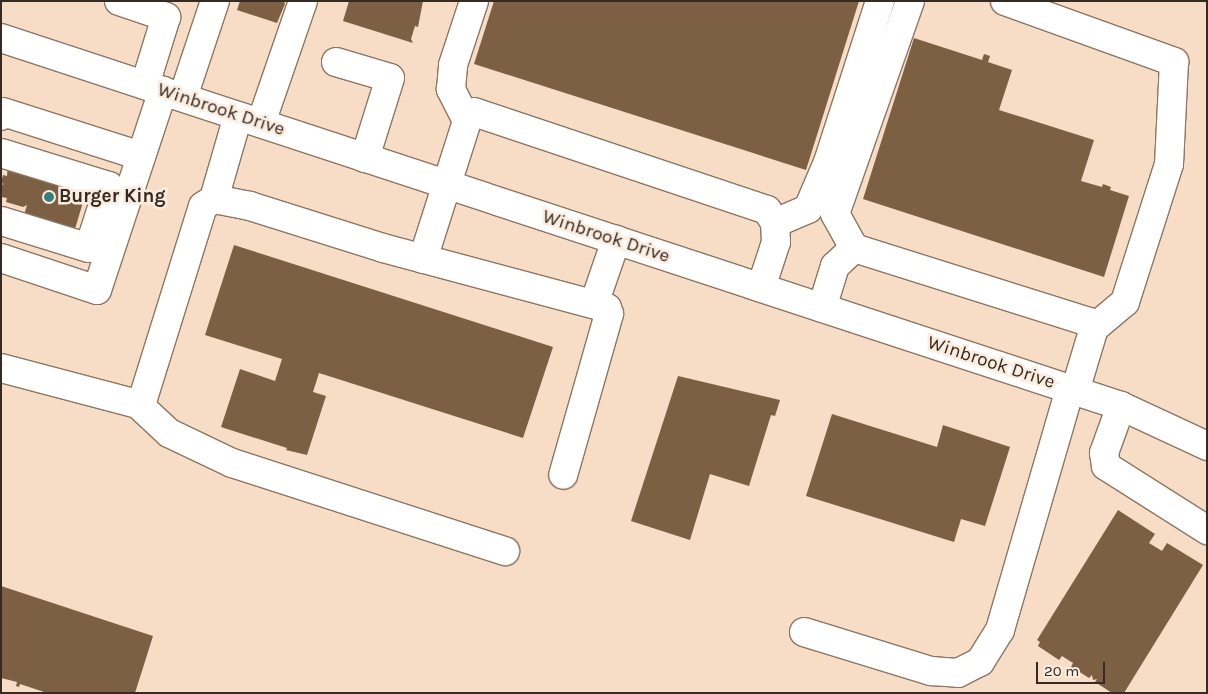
<!DOCTYPE html>
<style>
body{margin:0}
#map{position:relative;width:1208px;height:694px;overflow:hidden;background:#f7ddc6;font-family:Karla,sans-serif}
div>[style]{position:absolute}
.building>*{inset:0;background:#7d5f43}
.roads{filter:drop-shadow(1px 0 #8d7661) drop-shadow(-1px 0 #8d7661) drop-shadow(0 1px #8d7661) drop-shadow(0 -1px #8d7661)}
.minor>*{height:28px;margin:-14px;padding:0 14px;transform-origin:14px;border-radius:14px;background:#fff}
.dots>*{width:14px;height:14px;translate:-50% -50%;box-sizing:border-box;border:2px solid #fcecde;border-radius:50%}
span{translate:-50% -50%;white-space:nowrap;text-align:center;line-height:1.15;-webkit-text-stroke:5px #fcecde;paint-order:stroke}
.street-label{font-size:19px;color:#352b23}
.poi-label{font-size:19px;color:#352b23;font-weight:700}
.left{translate:0 -50%;text-align:left}
.frame{position:absolute;inset:0;border:2px solid #352b23;pointer-events:none}
.scale{position:absolute;left:1036px;top:662px;width:69px;height:22px;box-sizing:border-box;border:2px solid #352b23;border-top:0;padding-left:6px;font-size:15px;line-height:18px;white-space:nowrap;color:#352b23;-webkit-text-stroke:4px #fcecde;paint-order:stroke}
</style>
<div id="map">
<div class="building">
<i style="clip-path:polygon(240px 1px,284px 1px,285px 4px,277px 23px,237px 10px)"></i>
<i style="clip-path:polygon(349px 1px,423px 1px,418px 27px,415px 26px,411px 39px,413px 43px,343px 21px)"></i>
<i style="clip-path:polygon(494px 1px,859px 1px,806px 170px,474px 64px)"></i>
<i style="clip-path:polygon(914px 38px,982px 60px,984px 54px,990px 56px,988px 62px,1012px 70px,999px 110px,1094px 140px,1081px 181px,1102px 187px,1103px 184px,1111px 187px,1110px 190px,1129px 196px,1104px 277px,863px 199px)"></i>
<i style="clip-path:polygon(8px 164px,89px 182px,75px 229px,49px 221px,48px 225px,24px 215px,27px 205px,23px 207px,6px 202px,7px 198px,1px 197px,1px 185px,4px 184px,1px 183px,3px 175px,7px 176px)"></i>
<i style="clip-path:polygon(234px 245px,553px 347px,523px 438px,319px 373px,313px 392px,326px 396px,307px 455px,286px 450px,287px 448px,221px 427px,240px 369px,275px 381px,282px 359px,205px 335px)"></i>
<i style="clip-path:polygon(678px 376px,780px 400px,775px 416px,771px 415px,749px 486px,710px 474px,690px 540px,631px 521px)"></i>
<i style="clip-path:polygon(832px 414px,937px 447px,943px 425px,1010px 447px,985px 526px,961px 519px,954px 542px,806px 496px)"></i>
<i style="clip-path:polygon(1118px 510px,1155px 534px,1149px 543px,1162px 551px,1167px 543px,1203px 565px,1124px 693px,1112px 693px,1095px 682px,1097px 679px,1093px 680px,1092px 675px,1089px 678px,1078px 671px,1079px 667px,1077px 671px,1071px 667px,1073px 663px,1062px 656px,1059px 660px,1038px 646px,1040px 642px,1037px 640px)"></i>
<i style="clip-path:polygon(1px 586px,153px 636px,135px 693px,47px 693px,20px 684px,19px 687px,16px 686px,17px 682px,1px 678px)"></i>
</div>
<div class="roads">
<div class="minor">
<i style="left:119px;top:1px;width:50px;rotate:18.8deg"></i>
<i style="left:166px;top:17px;width:71px;rotate:107.2deg"></i>
<i style="left:1005px;top:1px;width:180px;rotate:19.8deg"></i>
<i style="left:1174px;top:62px;width:102px;rotate:92.8deg"></i>
<i style="left:1169px;top:164px;width:145px;rotate:107.7deg"></i>
<i style="left:1125px;top:302px;width:40px;rotate:140deg"></i>
<i style="left:1px;top:38px;width:1179px;rotate:18.19deg"></i>
<i style="left:1121px;top:406px;width:95px;rotate:24.9deg"></i>
<i style="left:336px;top:62px;width:56px;rotate:16.5deg"></i>
<i style="left:390px;top:78px;width:84px;rotate:107.4deg"></i>
<i style="left:183px;top:97px;width:101px;rotate:-71.6deg"></i>
<i style="left:1px;top:116px;width:4px;rotate:-63deg"></i>
<i style="left:3px;top:112px;width:145px;rotate:17.7deg"></i>
<i style="left:467px;top:121px;width:36px;rotate:-117deg"></i>
<i style="left:451px;top:89px;width:24px;rotate:-85deg"></i>
<i style="left:453px;top:65px;width:67px;rotate:-71.8deg"></i>
<i style="left:261px;top:123px;width:129px;rotate:-71deg"></i>
<i style="left:1px;top:153px;width:113px;rotate:17deg"></i>
<i style="left:109px;top:186px;width:65px;rotate:107.9deg"></i>
<i style="left:89px;top:248px;width:92px;rotate:-162.9deg"></i>
<i style="left:214px;top:199px;width:86px;rotate:-73.9deg"></i>
<i style="left:775px;top:223px;width:36px;rotate:-23deg"></i>
<i style="left:808px;top:209px;width:51px;rotate:-66.9deg"></i>
<i style="left:828px;top:162px;width:169px;rotate:-72.1deg"></i>
<i style="left:854px;top:248px;width:39px;rotate:-119deg"></i>
<i style="left:835px;top:214px;width:226px;rotate:-70.6deg"></i>
<i style="left:1px;top:258px;width:101px;rotate:18.4deg"></i>
<i style="left:97px;top:290px;width:210px;rotate:-71.7deg"></i>
<i style="left:423px;top:259px;width:145px;rotate:-72.3deg"></i>
<i style="left:467px;top:121px;width:11px;rotate:-52deg"></i>
<i style="left:474px;top:112px;width:309px;rotate:18.5deg"></i>
<i style="left:767px;top:210px;width:15px;rotate:58deg"></i>
<i style="left:775px;top:223px;width:19px;rotate:87deg"></i>
<i style="left:776px;top:242px;width:48px;rotate:108.1deg"></i>
<i style="left:594px;top:304px;width:68px;rotate:-71deg"></i>
<i style="left:822px;top:308px;width:44px;rotate:-72.8deg"></i>
<i style="left:835px;top:266px;width:26px;rotate:-43deg"></i>
<i style="left:854px;top:248px;width:246px;rotate:17.5deg"></i>
<i style="left:1089px;top:322px;width:8px;rotate:50deg"></i>
<i style="left:1094px;top:328px;width:66px;rotate:106.8deg"></i>
<i style="left:1px;top:368px;width:145px;rotate:14.8deg"></i>
<i style="left:141px;top:405px;width:208px;rotate:-72.7deg"></i>
<i style="left:203px;top:206px;width:13px;rotate:-32deg"></i>
<i style="left:214px;top:199px;width:37px;rotate:11deg"></i>
<i style="left:250px;top:206px;width:139px;rotate:17.5deg"></i>
<i style="left:383px;top:248px;width:232px;rotate:15deg"></i>
<i style="left:607px;top:308px;width:6px;rotate:72deg"></i>
<i style="left:609px;top:314px;width:167px;rotate:105.9deg"></i>
<i style="left:139px;top:405px;width:41px;rotate:43deg"></i>
<i style="left:169px;top:433px;width:70px;rotate:25.5deg"></i>
<i style="left:232px;top:463px;width:287px;rotate:17.9deg"></i>
<i style="left:1121px;top:406px;width:50px;rotate:109.9deg"></i>
<i style="left:1104px;top:453px;width:13px;rotate:81deg"></i>
<i style="left:1106px;top:466px;width:120px;rotate:32.4deg"></i>
<i style="left:804px;top:632px;width:133px;rotate:17.1deg"></i>
<i style="left:931px;top:671px;width:27px;rotate:4deg"></i>
<i style="left:958px;top:673px;width:25px;rotate:-27deg"></i>
<i style="left:980px;top:662px;width:38px;rotate:-58deg"></i>
<i style="left:1000px;top:630px;width:251px;rotate:-73.8deg"></i>
</div>
</div>
<div class="dots">
<i style="left:49px;top:197px;background:#357e81"></i>
</div>
<div class="street-label">
<span style="left:221px;top:110px;rotate:18deg">Winbrook Drive</span>
<span style="left:606px;top:237px;rotate:18deg">Winbrook Drive</span>
<span style="left:991px;top:363px;rotate:18deg">Winbrook Drive</span>
</div>
<div class="poi-label">
<span class="left" style="left:59px;top:197px">Burger King</span>
</div>
<div class="frame"></div>
<div class="scale">20 m</div>
</div>
